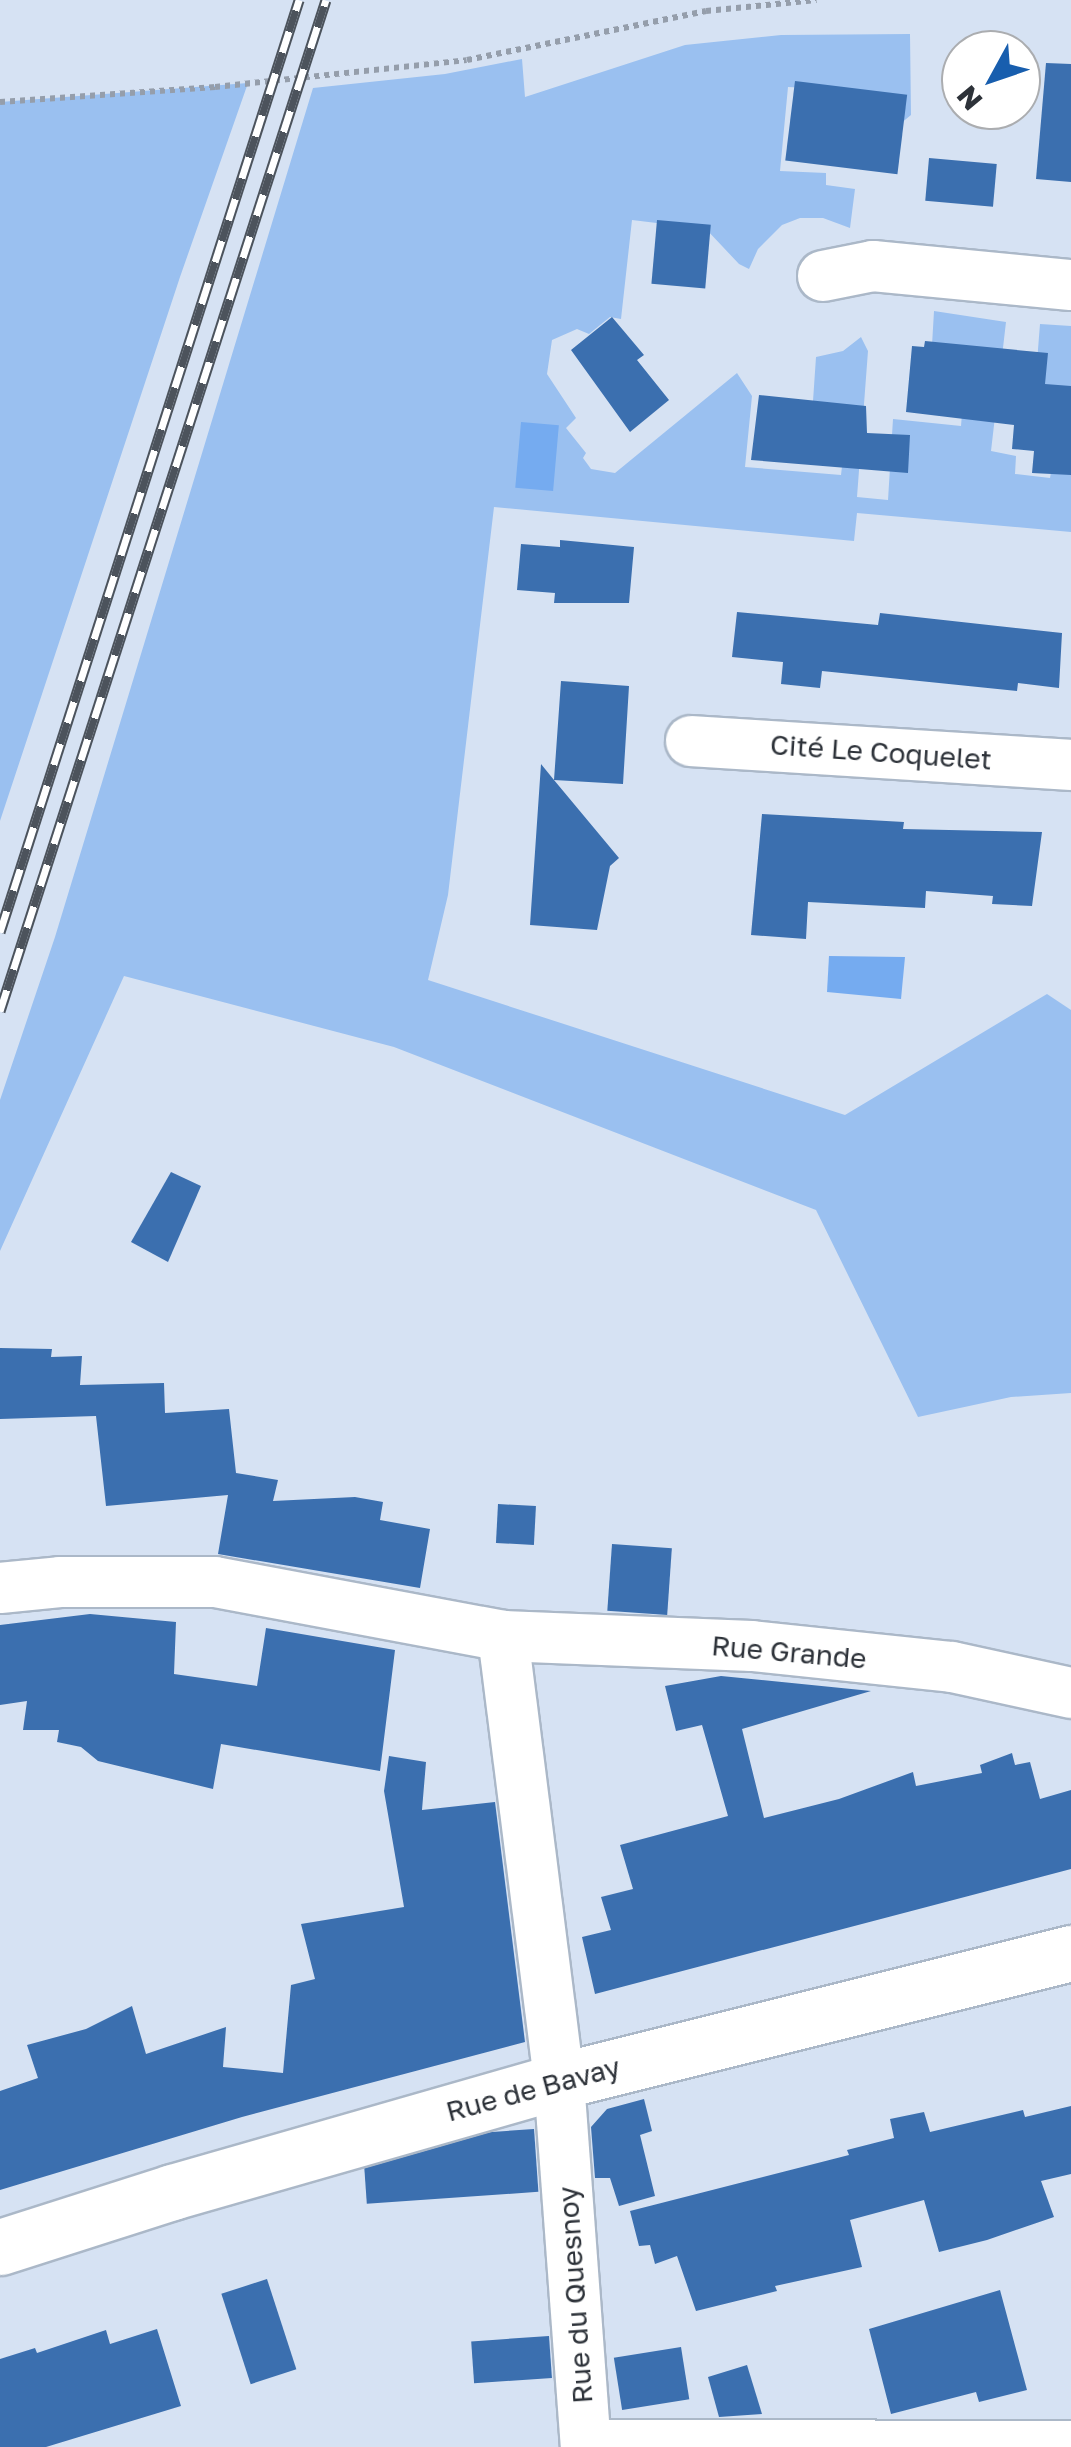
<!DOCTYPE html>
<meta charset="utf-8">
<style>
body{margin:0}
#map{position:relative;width:1071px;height:2447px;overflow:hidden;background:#d6e2f3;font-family:"Golos Text",sans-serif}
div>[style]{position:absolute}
.green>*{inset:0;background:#9ac0f0}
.water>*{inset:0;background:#75abf0;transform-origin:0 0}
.building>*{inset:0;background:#3b6faf;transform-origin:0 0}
.path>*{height:6px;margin-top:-3px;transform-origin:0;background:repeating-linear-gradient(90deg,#959eab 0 5px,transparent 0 10px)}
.roads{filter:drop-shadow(2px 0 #abb8c8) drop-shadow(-2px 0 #abb8c8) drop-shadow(0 2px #abb8c8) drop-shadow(0 -2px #abb8c8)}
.minor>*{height:50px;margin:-25px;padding:0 25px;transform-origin:25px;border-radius:25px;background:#fff}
.secondary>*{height:55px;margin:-27.5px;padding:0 27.5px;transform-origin:27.5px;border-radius:27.5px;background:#fff}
.rail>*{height:11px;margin-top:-5.5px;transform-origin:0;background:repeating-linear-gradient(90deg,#fff 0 22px,#4c535c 0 44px);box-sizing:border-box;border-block:2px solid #4c535c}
span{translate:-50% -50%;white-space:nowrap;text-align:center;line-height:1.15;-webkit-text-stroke:10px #fff;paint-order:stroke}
.street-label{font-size:28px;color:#2d3239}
.north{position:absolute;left:941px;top:30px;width:100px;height:100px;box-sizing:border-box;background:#fff;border:2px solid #abadb0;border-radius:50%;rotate:230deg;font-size:28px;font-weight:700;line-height:40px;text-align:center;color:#2d3239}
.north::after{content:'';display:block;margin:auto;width:35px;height:45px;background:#185eae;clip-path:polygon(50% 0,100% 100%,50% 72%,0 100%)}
</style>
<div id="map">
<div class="green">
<i style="clip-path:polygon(910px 34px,911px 115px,900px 124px,830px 89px,788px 87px,780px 171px,826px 173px,826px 185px,855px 189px,850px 228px,823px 218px,800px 218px,782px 225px,758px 249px,749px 269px,739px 264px,706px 229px,632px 220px,621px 319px,610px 317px,589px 334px,577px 329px,552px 340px,547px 374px,576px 418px,566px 428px,586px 453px,583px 458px,591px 469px,615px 473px,737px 373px,752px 396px,745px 467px,841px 475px,849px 406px,813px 401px,816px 357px,843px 351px,861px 337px,868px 351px,857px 497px,888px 500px,893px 419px,961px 426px,967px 350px,932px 345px,934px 311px,1006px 322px,991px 451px,1016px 456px,1015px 474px,1050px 478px,1053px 461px,1035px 387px,1040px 324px,1071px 326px,1071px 532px,857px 513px,854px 541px,494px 507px,448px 895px,428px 980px,845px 1115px,1047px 994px,1071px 1010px,1071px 1393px,1011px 1397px,918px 1417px,816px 1210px,394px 1047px,124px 976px,0 1251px,0 1100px,55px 937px,313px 88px,445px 74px,522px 59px,525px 97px,685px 45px,781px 35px)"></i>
<i style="clip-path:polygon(248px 83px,180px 277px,0 821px,0 102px)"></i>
</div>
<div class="water">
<i style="left:521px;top:422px;width:38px;height:66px;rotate:5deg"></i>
<i style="clip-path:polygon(829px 956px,905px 957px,901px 999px,827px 992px)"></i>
</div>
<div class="building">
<i style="clip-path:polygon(1046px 63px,1071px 64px,1071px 182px,1036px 179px)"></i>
<i style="left:795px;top:81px;width:113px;height:80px;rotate:7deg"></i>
<i style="left:929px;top:158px;width:68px;height:43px;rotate:5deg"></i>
<i style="left:657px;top:220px;width:54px;height:64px;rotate:5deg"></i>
<i style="clip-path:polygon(612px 317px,644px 355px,637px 360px,669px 400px,630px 432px,571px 350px)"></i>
<i style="clip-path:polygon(925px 341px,1048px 353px,1045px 384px,1071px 386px,1071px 475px,1032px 473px,1034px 451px,1012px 449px,1014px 425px,906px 412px,912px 346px,924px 347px)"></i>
<i style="clip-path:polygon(759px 395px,866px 406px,867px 433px,910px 435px,908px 473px,751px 460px)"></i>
<i style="clip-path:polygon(560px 540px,634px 547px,629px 603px,554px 603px,555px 593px,517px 590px,521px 544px,560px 547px)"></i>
<i style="clip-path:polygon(737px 612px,878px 625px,880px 613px,1062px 633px,1059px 688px,1018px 683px,1017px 691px,822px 671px,820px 688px,781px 684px,783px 662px,732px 657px)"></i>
<i style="clip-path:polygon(561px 681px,629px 686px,623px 784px,554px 780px,619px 858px,610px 866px,597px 930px,530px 925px,541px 764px,554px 780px)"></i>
<i style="clip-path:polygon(762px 814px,904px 822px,903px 829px,1042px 832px,1032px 906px,992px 904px,993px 896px,926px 891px,925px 908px,808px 902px,806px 939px,751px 935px)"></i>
<i style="clip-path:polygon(171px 1172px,201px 1186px,168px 1262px,131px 1242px)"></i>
<i style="clip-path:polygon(0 1348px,52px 1349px,51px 1357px,82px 1356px,80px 1385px,164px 1383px,165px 1413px,229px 1409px,236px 1473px,278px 1480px,273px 1501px,355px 1497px,383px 1502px,380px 1520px,430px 1529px,420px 1588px,218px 1554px,228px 1495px,106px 1506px,96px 1416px,0 1419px)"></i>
<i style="left:498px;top:1504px;width:38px;height:39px;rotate:3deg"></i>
<i style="left:612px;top:1544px;width:60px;height:67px;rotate:4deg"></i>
<i style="clip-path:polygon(90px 1614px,176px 1622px,174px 1674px,257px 1686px,266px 1628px,395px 1650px,380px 1771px,221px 1744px,213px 1789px,98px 1761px,81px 1747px,57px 1742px,59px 1730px,23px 1730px,27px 1701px,0 1705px,0 1625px)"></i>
<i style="clip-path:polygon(721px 1676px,871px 1691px,742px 1729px,764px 1818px,839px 1799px,913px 1772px,916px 1786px,982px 1773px,980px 1765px,1012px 1753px,1015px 1765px,1030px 1762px,1040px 1799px,1071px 1790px,1071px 1869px,595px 1994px,582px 1937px,611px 1930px,601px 1897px,633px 1889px,620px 1845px,728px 1816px,702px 1725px,676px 1731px,665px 1686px)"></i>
<i style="clip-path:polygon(389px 1756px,426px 1762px,422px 1810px,495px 1802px,525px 2042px,242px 2117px,0 2190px,0 2091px,38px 2078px,27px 2045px,86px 2029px,132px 2006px,146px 2054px,226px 2027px,223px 2067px,283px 2073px,291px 1985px,315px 1979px,301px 1924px,404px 1907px,384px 1791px)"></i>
<i style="clip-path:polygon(644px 2099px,652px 2131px,640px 2135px,655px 2196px,619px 2206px,610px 2178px,595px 2178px,591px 2127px,607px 2109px)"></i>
<i style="clip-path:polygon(1071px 2106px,1071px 2174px,1041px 2181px,1054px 2217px,987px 2240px,939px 2252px,924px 2200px,850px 2220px,862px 2267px,775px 2286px,777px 2291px,696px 2311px,677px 2256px,655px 2264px,650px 2245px,639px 2246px,630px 2211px,849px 2155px,847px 2150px,894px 2138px,890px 2119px,924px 2112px,930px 2132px,1023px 2110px,1025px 2117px)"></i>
<i style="left:534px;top:2129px;width:63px;height:172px;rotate:86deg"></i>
<i style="left:267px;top:2279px;width:95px;height:48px;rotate:72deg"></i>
<i style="clip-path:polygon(1000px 2290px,1027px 2390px,979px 2402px,976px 2392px,891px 2414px,869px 2329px)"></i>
<i style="clip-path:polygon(157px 2329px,181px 2406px,46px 2447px,0 2447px,0 2359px,35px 2348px,37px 2353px,106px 2330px,110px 2344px)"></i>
<i style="left:549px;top:2336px;width:42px;height:78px;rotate:86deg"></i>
<i style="left:681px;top:2347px;width:53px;height:68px;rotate:81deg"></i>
<i style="clip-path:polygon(747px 2365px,762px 2414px,719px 2417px,708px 2377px)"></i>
</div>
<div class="path">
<i style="left:0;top:102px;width:216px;rotate:-4deg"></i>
<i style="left:215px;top:87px;width:253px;rotate:-6.1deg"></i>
<i style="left:467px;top:60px;width:244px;rotate:-11.6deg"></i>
<i style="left:706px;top:11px;width:111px;rotate:-5.7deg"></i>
</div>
<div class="roads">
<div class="minor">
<i style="left:823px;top:276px;width:51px;rotate:-11.3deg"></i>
<i style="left:873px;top:266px;width:199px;rotate:5.5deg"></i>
<i style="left:691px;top:741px;width:381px;rotate:3.6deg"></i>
<i style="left:0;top:1588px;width:60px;rotate:-5.7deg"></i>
<i style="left:60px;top:1582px;width:155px"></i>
<i style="left:215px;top:1582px;width:293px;rotate:10.6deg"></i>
<i style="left:503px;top:1636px;width:249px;rotate:2.3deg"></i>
<i style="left:752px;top:1646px;width:201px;rotate:6deg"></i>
<i style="left:952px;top:1667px;width:122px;rotate:12.3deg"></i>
<i style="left:503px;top:1636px;width:449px;rotate:82.8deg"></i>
<i style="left:559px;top:2081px;width:365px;rotate:85.8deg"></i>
<i style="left:586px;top:2445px;width:485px;rotate:0.1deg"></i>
</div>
<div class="secondary">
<i style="left:0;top:2247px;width:181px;rotate:-17.7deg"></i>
<i style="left:172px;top:2192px;width:403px;rotate:-16deg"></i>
<i style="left:559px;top:2081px;width:528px;rotate:-14.04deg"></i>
</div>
</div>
<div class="rail">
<i style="left:0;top:932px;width:979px;rotate:-72.21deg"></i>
<i style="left:0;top:1011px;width:1062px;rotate:-72.13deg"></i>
</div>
<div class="street-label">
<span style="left:881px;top:752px;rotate:4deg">Cité Le Coquelet</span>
<span style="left:789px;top:1652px;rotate:5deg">Rue Grande</span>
<span style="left:533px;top:2089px;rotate:-15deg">Rue de Bavay</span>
<span style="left:575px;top:2295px;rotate:-94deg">Rue du Quesnoy</span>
</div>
<div class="north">N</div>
</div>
